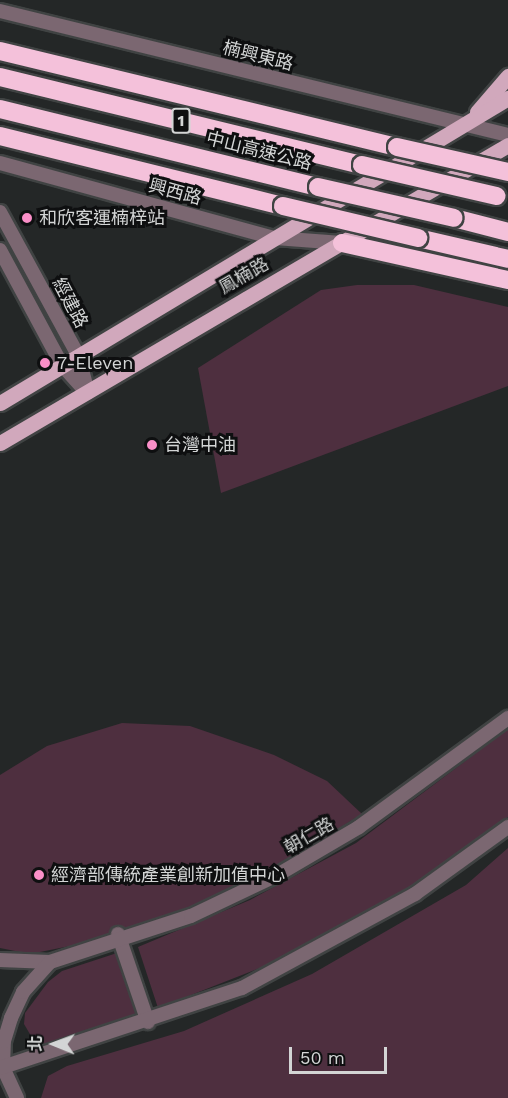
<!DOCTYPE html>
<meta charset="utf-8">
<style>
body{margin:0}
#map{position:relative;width:508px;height:1098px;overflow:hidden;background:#242727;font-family:"Work Sans","Noto Sans TC",sans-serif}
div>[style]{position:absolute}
.green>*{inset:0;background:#4e2f3f}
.roads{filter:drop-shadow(2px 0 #404343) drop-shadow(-2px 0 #404343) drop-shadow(0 2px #404343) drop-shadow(0 -2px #404343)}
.minor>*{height:14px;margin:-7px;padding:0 7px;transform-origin:7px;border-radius:7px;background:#7b6771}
.major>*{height:15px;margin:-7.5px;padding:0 7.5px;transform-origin:7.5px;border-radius:7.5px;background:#d1a8bc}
.highway>*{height:18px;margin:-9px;padding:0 9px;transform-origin:9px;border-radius:9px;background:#f4c1da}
.bridges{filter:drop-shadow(2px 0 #404343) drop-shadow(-2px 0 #404343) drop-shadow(0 2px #404343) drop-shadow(0 -2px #404343)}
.highway-bridge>*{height:18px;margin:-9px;padding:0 9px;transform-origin:9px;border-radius:9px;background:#f4c1da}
.dots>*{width:16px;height:16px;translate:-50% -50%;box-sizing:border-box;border:3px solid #0e0f10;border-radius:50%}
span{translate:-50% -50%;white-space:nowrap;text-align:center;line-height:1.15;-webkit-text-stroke:6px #0e0f10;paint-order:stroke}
.shield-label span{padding:2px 4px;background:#0e0f10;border:2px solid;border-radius:4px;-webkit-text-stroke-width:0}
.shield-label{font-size:16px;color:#d3d5d5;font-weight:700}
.street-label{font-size:18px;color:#d3d5d5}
.poi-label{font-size:18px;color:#d3d5d5}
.left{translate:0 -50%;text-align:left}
.north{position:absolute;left:24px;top:1014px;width:60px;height:60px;-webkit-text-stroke:4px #0e0f10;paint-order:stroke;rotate:271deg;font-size:16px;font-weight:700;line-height:24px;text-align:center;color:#d3d5d5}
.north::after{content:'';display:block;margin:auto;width:21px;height:27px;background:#d3d5d5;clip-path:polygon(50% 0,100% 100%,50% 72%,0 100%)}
.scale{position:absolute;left:289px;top:1047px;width:98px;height:27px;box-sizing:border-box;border:3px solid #d3d5d5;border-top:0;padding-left:8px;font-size:18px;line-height:21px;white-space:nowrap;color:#d3d5d5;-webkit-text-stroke:4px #0e0f10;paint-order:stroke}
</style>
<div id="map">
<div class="green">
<i style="clip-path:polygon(357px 285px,414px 285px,508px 307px,508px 386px,221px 493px,198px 368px,321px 290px)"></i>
<i style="clip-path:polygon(122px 723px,190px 726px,274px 755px,327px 781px,362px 814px,279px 865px,189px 908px,85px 943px,30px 954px,0 948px,0 775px,47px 746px)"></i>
<i style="clip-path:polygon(508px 729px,508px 817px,403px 893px,288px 957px,158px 1008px,138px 947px,250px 900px,356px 843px)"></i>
<i style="clip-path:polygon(508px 848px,508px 1098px,41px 1098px,48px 1076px,67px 1066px,184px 1031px,312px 974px,466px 885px)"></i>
<i style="clip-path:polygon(117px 953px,138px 1015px,66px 1041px,50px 1045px,34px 1041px,24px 1024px,25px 1013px,48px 982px,62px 971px)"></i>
</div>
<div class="roads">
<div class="minor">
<i style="left:0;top:11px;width:523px;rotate:13.72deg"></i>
<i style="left:0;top:163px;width:285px;rotate:15.3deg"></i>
<i style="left:275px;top:238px;width:67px;rotate:4.3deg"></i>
<i style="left:0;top:212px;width:163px;rotate:61.4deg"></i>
<i style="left:78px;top:355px;width:39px;rotate:75deg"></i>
<i style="left:0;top:250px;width:131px;rotate:61.7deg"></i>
<i style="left:62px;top:365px;width:36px;rotate:48deg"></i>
<i style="left:118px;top:934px;width:93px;rotate:71.2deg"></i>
<i style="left:0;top:960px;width:50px;rotate:2.3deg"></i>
<i style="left:50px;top:962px;width:148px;rotate:-18.1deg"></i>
<i style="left:191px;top:916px;width:98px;rotate:-25.5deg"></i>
<i style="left:279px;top:874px;width:93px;rotate:-30.4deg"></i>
<i style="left:359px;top:827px;width:185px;rotate:-36.2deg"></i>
<i style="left:0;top:1061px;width:41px;rotate:65.3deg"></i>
<i style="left:3px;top:1067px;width:26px;rotate:-88deg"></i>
<i style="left:4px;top:1041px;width:24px;rotate:-73deg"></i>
<i style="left:11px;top:1018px;width:29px;rotate:-65deg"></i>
<i style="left:23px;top:992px;width:40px;rotate:-48deg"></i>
<i style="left:0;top:1068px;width:255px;rotate:-18.3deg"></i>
<i style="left:242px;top:988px;width:197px;rotate:-28.5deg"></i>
<i style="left:415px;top:894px;width:115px;rotate:-35.8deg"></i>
</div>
<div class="major">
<i style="left:477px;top:112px;width:48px;rotate:-49.3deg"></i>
<i style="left:0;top:403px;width:593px;rotate:-30.98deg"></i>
<i style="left:0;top:443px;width:589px;rotate:-30.4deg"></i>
</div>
<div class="highway">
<i style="left:0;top:51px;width:408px;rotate:13.6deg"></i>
<i style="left:0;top:77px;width:373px;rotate:13.7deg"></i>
<i style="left:0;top:109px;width:327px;rotate:13.8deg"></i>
<i style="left:0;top:136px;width:292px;rotate:13.9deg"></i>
<i style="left:454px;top:218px;width:56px;rotate:14.5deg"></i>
<i style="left:418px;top:238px;width:92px;rotate:13.1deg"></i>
<i style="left:342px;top:243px;width:170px;rotate:12.6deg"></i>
</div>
</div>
<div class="bridges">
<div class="highway-bridge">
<i style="left:397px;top:147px;width:114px;rotate:12.7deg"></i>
<i style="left:362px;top:165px;width:138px;rotate:13deg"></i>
<i style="left:318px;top:187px;width:139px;rotate:12.8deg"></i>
<i style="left:283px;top:206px;width:139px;rotate:13.3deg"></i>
</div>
</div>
<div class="dots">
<i style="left:27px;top:218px;background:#fa8fc8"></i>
<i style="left:45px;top:363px;background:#fa8fc8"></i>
<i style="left:152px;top:445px;background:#fa8fc8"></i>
<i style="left:39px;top:875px;background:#fa8fc8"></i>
</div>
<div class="shield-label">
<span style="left:181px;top:121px">1</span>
</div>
<div class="street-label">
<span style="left:258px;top:56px;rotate:14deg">楠興東路</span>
<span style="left:259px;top:151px;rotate:14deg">中山高速公路</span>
<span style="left:175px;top:192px;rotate:15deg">興西路</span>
<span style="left:244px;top:276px;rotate:-30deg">鳳楠路</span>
<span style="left:70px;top:303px;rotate:62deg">經建路</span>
<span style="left:309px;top:836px;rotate:-30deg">朝仁路</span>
</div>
<div class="poi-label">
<span class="left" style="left:39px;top:218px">和欣客運楠梓站</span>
<span class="left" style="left:57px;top:363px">7-Eleven</span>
<span class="left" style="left:164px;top:445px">台灣中油</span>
<span class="left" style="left:51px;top:875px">經濟部傳統產業創新加值中心</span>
</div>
<div class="north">北</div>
<div class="scale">50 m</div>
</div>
